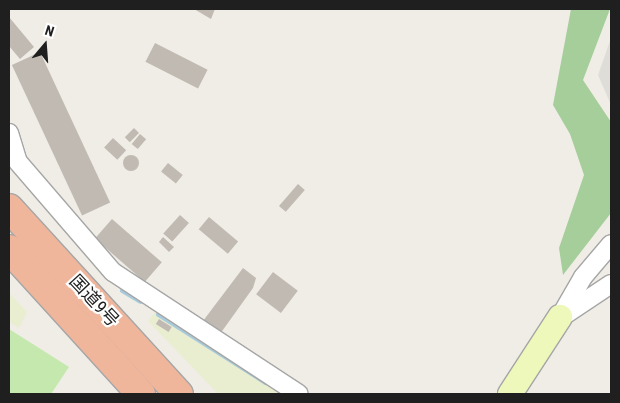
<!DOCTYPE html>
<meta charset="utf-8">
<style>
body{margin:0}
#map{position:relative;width:620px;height:403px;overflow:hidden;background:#f0ede6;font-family:"Roboto Condensed","Noto Sans JP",sans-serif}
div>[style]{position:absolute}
.airport>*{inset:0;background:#deddd7}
.farmland>*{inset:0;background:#e9eed1}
.grass>*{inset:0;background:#c4e8ad}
.forest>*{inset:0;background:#a5ce9b}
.stream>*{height:5px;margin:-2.5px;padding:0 2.5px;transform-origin:2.5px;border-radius:2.5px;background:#a7cbdc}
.building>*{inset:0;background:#c0bab2;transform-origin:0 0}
.round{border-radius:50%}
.roads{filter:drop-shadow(1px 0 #a6a6a6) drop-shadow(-1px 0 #a6a6a6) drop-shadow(0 1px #a6a6a6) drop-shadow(0 -1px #a6a6a6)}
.minor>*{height:18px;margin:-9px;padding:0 9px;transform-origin:9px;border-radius:9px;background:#fff}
.secondary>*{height:24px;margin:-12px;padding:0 12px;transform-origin:12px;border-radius:12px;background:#eff8bb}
.trunk>*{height:28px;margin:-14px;padding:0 14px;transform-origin:14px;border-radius:14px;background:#f0b69c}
span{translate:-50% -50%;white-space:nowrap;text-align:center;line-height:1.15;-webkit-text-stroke:4.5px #fff;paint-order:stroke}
.street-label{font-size:18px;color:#1f1f1f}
.frame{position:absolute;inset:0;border:10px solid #1f1f1f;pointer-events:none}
.north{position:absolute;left:20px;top:20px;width:50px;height:50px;-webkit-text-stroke:4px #fff;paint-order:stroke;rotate:18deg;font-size:14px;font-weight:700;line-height:20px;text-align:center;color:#1f1f1f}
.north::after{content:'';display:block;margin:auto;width:18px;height:22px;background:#1f1f1f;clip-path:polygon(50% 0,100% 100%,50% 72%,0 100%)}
</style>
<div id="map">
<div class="airport">
<i style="clip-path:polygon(611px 38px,611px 105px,598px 75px)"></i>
</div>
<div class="farmland">
<i style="clip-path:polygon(9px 293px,27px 312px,19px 328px,9px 322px)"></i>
<i style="clip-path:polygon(156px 311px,289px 394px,218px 394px,148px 321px)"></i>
</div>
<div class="grass">
<i style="clip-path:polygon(9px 329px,69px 367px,51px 394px,9px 394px)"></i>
</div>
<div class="forest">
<i style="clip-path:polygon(571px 9px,610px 9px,583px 80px,611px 122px,611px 213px,563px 275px,559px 248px,584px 175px,570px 134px,553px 105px)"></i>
</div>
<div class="stream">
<i style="left:122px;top:290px;width:21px;rotate:31deg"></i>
<i style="left:158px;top:314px;width:127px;rotate:32.4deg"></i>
</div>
<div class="building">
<i style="clip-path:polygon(194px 9px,215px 9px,211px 19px)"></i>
<i style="clip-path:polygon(9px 17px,34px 47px,20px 59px,9px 46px)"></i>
<i style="left:155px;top:43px;width:59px;height:21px;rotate:27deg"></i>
<i style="left:40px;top:52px;width:166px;height:31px;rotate:65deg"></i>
<i style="left:134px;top:128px;width:7px;height:13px;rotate:45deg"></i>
<i style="left:140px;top:134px;width:8px;height:13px;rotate:40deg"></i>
<i style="left:113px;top:138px;width:18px;height:13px;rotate:43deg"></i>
<i class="round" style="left:123px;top:155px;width:16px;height:16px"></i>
<i style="left:168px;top:163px;width:19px;height:11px;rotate:39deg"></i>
<i style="left:298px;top:184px;width:9px;height:29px;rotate:41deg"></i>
<i style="left:180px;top:215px;width:12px;height:25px;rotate:42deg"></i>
<i style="left:209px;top:217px;width:38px;height:16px;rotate:40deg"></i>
<i style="left:112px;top:219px;width:66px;height:26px;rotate:41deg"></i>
<i style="clip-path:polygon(163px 237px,174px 247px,169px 252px,159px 242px)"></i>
<i style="clip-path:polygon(243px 268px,256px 278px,253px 288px,220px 334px,203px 321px)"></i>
<i style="left:273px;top:272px;width:31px;height:28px;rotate:37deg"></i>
<i style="left:159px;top:319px;width:15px;height:6px;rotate:32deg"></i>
</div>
<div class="roads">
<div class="minor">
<i style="left:9px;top:133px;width:30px;rotate:73deg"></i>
<i style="left:18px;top:162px;width:145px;rotate:49.2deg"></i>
<i style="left:113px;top:272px;width:222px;rotate:33.3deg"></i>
<i style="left:566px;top:314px;width:54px;rotate:-33.7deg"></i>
<i style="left:560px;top:317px;width:46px;rotate:-60.1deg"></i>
<i style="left:583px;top:277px;width:43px;rotate:-49.7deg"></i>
</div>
<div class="secondary">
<i style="left:510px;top:394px;width:92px;rotate:-57deg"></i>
</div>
<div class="trunk">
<i style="left:9px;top:208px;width:252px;rotate:47.6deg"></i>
<i style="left:9px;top:249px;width:196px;rotate:47.7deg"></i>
</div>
</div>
<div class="street-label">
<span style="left:94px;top:301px;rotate:47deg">国道9号</span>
</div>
<div class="frame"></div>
<div class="north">N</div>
</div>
